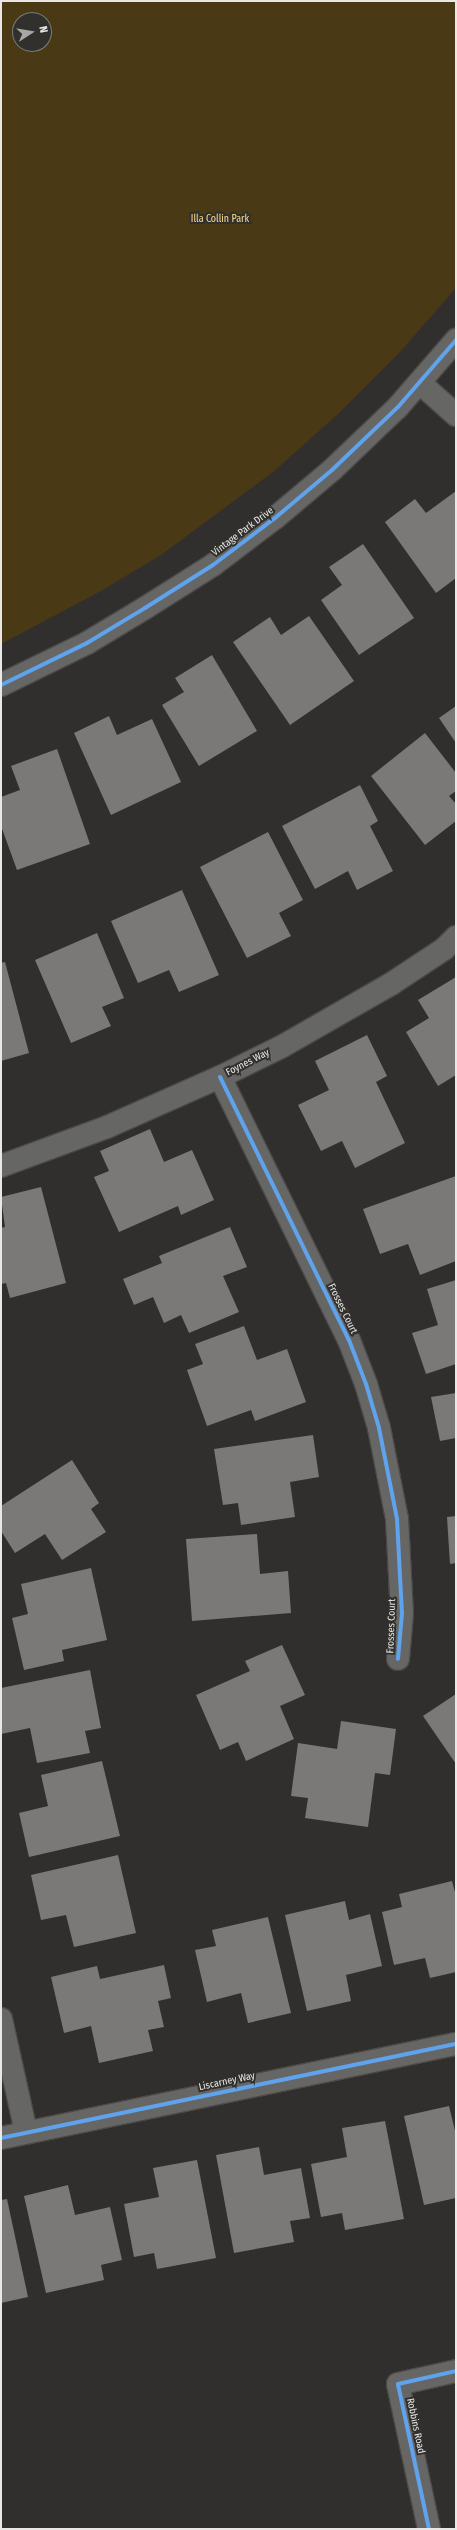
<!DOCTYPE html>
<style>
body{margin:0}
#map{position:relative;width:457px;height:2530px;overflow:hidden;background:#302f2e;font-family:"Fira Sans Condensed",sans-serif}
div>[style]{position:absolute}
.green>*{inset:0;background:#493a15}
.building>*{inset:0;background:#7a7978}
.roads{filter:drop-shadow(1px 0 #4b4a48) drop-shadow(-1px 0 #4b4a48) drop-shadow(0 1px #4b4a48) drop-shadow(0 -1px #4b4a48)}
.minor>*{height:22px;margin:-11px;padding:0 11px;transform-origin:11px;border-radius:11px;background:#666665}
.cycleway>*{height:4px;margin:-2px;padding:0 2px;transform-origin:2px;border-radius:2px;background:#60a3ed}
span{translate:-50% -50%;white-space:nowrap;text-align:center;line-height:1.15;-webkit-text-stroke:4px #31302d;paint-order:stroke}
.park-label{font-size:10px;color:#fddb8d}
.street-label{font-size:10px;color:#e9e8e6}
.frame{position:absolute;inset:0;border:2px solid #e9e8e6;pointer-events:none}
.north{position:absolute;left:12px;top:12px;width:40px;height:40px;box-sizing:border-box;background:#31302d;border:1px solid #7b7a77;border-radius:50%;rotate:78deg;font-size:11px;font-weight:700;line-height:16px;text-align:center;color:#e9e8e6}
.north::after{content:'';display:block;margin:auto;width:14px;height:18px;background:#a8a7a6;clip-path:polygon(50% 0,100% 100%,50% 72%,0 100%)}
</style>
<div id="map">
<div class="green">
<i style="clip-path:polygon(evenodd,1px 1px,456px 1px,456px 288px,399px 353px,338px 414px,273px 472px,161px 555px,99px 592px,1px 644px,1px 1px,20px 20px,44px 20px,44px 44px,20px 44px,20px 20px)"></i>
</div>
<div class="building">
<i style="clip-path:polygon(456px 491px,456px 578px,436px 593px,385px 522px,415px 499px,426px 513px)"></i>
<i style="clip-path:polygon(363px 544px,414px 618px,359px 655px,321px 600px,342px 585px,329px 567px)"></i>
<i style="clip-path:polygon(309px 616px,354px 681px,290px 725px,233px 642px,270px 617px,281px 635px)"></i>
<i style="clip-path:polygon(212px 655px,257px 731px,199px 766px,162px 705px,184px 692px,175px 678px)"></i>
<i style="clip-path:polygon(456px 706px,456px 743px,439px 718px)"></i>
<i style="clip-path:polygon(109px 716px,117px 735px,152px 719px,181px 782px,111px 815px,74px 733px)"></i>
<i style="clip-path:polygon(425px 733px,456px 773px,456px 791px,449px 796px,456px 804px,456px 821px,425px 845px,371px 776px)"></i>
<i style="clip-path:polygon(57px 749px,90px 844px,17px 870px,1px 826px,1px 797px,20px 790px,11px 766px)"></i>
<i style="clip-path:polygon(360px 785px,378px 821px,370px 826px,393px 871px,357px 890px,348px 871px,315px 889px,282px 826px)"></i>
<i style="clip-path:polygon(268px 832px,303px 900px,279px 913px,291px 936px,247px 958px,200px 867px)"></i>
<i style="clip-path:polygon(182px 890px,219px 975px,179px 992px,169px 970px,138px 983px,111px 921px)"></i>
<i style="clip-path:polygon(97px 933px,124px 998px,102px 1007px,111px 1026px,71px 1043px,35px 960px)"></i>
<i style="clip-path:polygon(5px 962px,29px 1053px,1px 1061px,1px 963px)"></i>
<i style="clip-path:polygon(456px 977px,456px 1075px,438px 1086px,406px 1032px,429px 1018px,418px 1000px)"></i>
<i style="clip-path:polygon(367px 1035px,387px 1076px,376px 1082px,405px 1143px,355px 1168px,342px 1141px,321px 1151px,298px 1105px,329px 1090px,315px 1061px)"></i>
<i style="clip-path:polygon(150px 1129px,164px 1162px,192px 1150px,214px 1200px,181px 1215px,178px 1206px,119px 1232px,94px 1177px,109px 1171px,100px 1151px)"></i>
<i style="clip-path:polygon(456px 1176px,456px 1261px,420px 1275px,408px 1244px,380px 1254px,363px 1209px)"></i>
<i style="clip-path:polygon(41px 1187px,66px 1283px,10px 1298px,6px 1283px,1px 1284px,1px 1228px,5px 1227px,1px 1197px)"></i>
<i style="clip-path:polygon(230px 1227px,247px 1267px,223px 1276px,239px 1312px,189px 1333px,181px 1315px,164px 1323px,153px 1297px,134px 1305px,123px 1279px,162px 1263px,159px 1256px)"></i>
<i style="clip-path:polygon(456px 1280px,456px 1364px,426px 1374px,412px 1333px,438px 1325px,427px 1289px)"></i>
<i style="clip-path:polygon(244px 1326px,257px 1360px,287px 1349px,306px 1402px,255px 1421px,251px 1410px,207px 1426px,187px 1370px,203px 1364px,195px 1344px)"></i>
<i style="clip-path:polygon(456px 1393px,456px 1438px,440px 1441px,431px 1397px)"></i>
<i style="clip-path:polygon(313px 1435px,319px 1477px,290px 1482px,295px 1517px,241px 1525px,238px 1503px,223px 1505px,214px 1449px)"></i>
<i style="clip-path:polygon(72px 1460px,99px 1503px,91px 1509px,106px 1532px,62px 1560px,45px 1534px,15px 1553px,1px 1531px,1px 1506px)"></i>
<i style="clip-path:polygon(456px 1516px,456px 1563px,450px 1564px,447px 1517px)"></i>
<i style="clip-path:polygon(257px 1534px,260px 1574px,288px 1571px,291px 1613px,192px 1621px,186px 1539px)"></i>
<i style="clip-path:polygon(91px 1568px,107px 1640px,62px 1650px,64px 1661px,24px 1670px,12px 1618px,28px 1614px,21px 1584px)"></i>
<i style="clip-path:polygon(282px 1645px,305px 1695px,280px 1706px,294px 1739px,246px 1761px,238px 1742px,220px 1750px,196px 1695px,250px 1671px,245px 1661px)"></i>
<i style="clip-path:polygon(90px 1670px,101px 1728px,85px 1731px,90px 1753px,37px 1763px,30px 1728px,1px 1734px,1px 1688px)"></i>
<i style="clip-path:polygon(456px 1694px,456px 1764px,423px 1716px)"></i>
<i style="clip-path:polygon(341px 1721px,396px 1729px,390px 1775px,375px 1773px,368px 1827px,305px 1818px,308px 1798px,291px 1796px,298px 1743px,337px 1749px)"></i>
<i style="clip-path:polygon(102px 1761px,120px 1836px,29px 1857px,19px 1813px,48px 1806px,41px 1775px)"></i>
<i style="clip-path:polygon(118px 1855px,136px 1933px,74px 1947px,66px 1915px,41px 1920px,31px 1875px)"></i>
<i style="clip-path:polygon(452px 1881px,456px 1896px,456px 1972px,430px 1978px,425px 1958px,394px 1965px,382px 1912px,402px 1907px,399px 1894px)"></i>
<i style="clip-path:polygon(345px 1901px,349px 1920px,370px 1914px,382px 1966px,346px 1975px,351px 2001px,307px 2011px,285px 1915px)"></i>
<i style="clip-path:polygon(268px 1917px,291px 2013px,248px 2023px,241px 1993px,207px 2002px,195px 1950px,216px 1946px,212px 1930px)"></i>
<i style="clip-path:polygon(164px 1965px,171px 1998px,158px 2001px,164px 2027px,148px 2030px,153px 2051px,99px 2063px,91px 2026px,64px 2033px,51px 1977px,97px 1966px,100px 1979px)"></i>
<i style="clip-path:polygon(449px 2106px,456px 2135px,456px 2198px,424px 2205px,404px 2116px)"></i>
<i style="clip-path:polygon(385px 2121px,404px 2219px,345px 2230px,342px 2213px,321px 2217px,311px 2164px,347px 2157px,342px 2128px)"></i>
<i style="clip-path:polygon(259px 2147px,264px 2175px,301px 2168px,310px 2218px,290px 2221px,294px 2242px,234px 2253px,216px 2155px)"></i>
<i style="clip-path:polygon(197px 2160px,216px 2258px,157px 2269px,154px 2253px,134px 2257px,124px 2204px,159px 2197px,153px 2168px)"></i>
<i style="clip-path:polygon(68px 2185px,75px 2215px,110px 2207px,122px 2260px,101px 2265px,104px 2280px,46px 2293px,24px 2196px)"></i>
<i style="clip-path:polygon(7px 2199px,28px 2297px,1px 2303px,1px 2200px)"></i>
</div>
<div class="roads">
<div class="minor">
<i style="left:420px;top:383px;width:48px;rotate:41.6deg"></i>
<i style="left:1px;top:685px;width:96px;rotate:-26deg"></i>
<i style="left:87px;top:643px;width:68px;rotate:-31.1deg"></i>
<i style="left:145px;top:608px;width:80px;rotate:-32.3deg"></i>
<i style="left:213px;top:565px;width:78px;rotate:-37.2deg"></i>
<i style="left:275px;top:518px;width:75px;rotate:-40.1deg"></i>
<i style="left:332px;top:470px;width:91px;rotate:-43.7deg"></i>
<i style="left:398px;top:407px;width:89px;rotate:-49.1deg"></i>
<i style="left:220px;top:1077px;width:293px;rotate:63.9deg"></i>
<i style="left:349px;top:1340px;width:47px;rotate:68.9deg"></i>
<i style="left:366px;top:1384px;width:46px;rotate:73.5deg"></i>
<i style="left:379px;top:1428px;width:93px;rotate:78.8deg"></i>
<i style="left:397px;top:1519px;width:94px;rotate:87deg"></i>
<i style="left:402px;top:1613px;width:46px;rotate:95deg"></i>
<i style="left:1px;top:1166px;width:113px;rotate:-20.2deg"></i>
<i style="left:107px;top:1127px;width:124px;rotate:-23.9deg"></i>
<i style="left:220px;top:1077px;width:68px;rotate:-26.2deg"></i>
<i style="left:281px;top:1047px;width:127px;rotate:-29.8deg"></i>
<i style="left:391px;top:984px;width:64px;rotate:-33.4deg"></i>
<i style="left:444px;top:949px;width:17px;rotate:-45deg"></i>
<i style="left:1px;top:2019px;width:116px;rotate:77.5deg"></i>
<i style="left:1px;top:2138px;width:465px;rotate:-11.7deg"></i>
<i style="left:429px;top:2529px;width:148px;rotate:-102.1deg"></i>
<i style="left:398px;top:2384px;width:59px;rotate:-12.6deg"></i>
</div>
</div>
<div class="cycleway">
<i style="left:1px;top:685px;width:96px;rotate:-26deg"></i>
<i style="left:87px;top:643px;width:68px;rotate:-31.1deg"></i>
<i style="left:145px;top:608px;width:80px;rotate:-32.3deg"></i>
<i style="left:213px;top:565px;width:78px;rotate:-37.2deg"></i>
<i style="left:275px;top:518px;width:75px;rotate:-40.1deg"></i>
<i style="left:332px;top:470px;width:91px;rotate:-43.7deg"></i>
<i style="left:398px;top:407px;width:89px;rotate:-49.1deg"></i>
<i style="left:220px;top:1077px;width:293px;rotate:63.9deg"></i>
<i style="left:349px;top:1340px;width:47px;rotate:68.9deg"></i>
<i style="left:366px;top:1384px;width:46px;rotate:73.5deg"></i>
<i style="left:379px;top:1428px;width:93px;rotate:78.8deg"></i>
<i style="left:397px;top:1519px;width:94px;rotate:87deg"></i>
<i style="left:402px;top:1613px;width:46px;rotate:95deg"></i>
<i style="left:1px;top:2138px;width:465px;rotate:-11.7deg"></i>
<i style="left:429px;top:2529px;width:148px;rotate:-102.1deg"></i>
<i style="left:398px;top:2384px;width:59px;rotate:-12.6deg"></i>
</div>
<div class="park-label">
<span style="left:220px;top:220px">Illa Collin Park</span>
</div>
<div class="street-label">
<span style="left:243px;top:532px;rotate:-37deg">Vintage Park Drive</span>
<span style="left:248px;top:1063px;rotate:-27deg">Foynes Way</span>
<span style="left:342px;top:1309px;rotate:64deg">Frosses Court</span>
<span style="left:392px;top:1626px;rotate:-88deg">Frosses Court</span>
<span style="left:227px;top:2082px;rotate:-12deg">Liscarney Way</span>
<span style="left:415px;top:2426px;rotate:78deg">Robbins Road</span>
</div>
<div class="frame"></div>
<div class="north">N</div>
</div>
